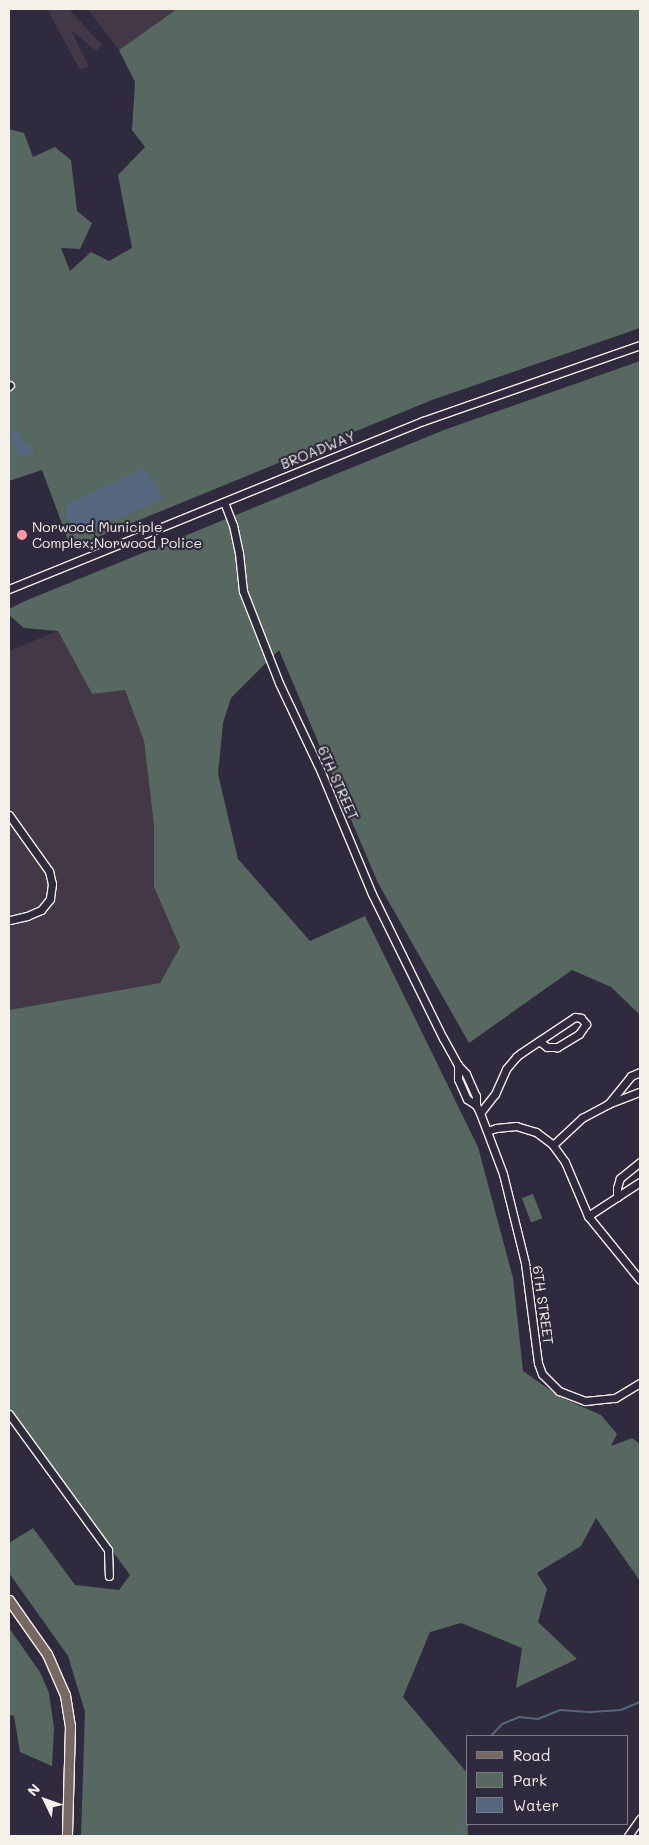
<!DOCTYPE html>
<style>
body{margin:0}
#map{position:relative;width:649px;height:1845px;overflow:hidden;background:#2f2a3d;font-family:Mali,sans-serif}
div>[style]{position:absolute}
.built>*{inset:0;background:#423848}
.green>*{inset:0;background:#576860;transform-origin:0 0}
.water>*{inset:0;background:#54677f}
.stream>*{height:2px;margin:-1px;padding:0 1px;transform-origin:1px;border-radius:1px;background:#54677f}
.roads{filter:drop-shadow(1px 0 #f4f1e8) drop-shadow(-1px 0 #f4f1e8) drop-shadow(0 1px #f4f1e8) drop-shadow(0 -1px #f4f1e8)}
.minor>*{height:7px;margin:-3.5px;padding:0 3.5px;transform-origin:3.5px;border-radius:3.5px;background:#2f2a3d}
.major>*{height:9px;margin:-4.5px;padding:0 4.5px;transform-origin:4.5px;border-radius:4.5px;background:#776864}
.dots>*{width:14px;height:14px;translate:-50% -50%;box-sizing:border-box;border:2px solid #2f2a3d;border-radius:50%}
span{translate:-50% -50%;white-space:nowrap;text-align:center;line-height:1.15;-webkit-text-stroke:4.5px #2f2a3d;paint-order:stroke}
.street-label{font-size:14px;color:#f4f1e8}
.poi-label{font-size:14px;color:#f4f1e8}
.left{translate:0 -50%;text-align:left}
.frame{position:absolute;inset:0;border:10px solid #f4f1e8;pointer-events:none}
.legend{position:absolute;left:466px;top:1735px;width:162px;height:90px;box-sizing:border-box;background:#2f2a3d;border:1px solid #7e7a81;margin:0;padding:6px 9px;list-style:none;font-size:15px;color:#f4f1e8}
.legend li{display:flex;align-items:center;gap:10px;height:25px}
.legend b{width:25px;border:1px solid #7e7a81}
.north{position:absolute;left:20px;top:1775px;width:50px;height:50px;-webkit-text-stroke:4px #2f2a3d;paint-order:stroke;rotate:312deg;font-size:14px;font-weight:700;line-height:20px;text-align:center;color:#f4f1e8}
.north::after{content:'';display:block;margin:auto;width:18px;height:22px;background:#f4f1e8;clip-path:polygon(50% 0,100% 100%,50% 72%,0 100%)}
</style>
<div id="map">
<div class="built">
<i style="clip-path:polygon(47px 9px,69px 9px,102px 45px,96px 51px,71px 30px,89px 67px,80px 70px)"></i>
<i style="clip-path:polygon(87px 9px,177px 9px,119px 50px)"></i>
<i style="clip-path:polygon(58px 631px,92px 694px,125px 689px,144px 741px,154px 826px,154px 887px,180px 947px,160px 983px,9px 1010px,9px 651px)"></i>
</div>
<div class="green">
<i style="clip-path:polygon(177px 9px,640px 9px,640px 328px,432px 400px,71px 548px,42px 470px,9px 481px,9px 129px,24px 133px,33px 157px,55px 147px,71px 160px,77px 211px,92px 223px,80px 249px,61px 248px,70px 271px,91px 252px,109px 261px,132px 248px,118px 175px,145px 147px,132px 130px,135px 82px,119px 50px)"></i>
<i style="clip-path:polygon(640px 361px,640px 1015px,611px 987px,572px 970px,469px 1043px,378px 883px,279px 650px,231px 698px,223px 723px,218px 774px,238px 859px,310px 941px,365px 916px,478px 1147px,513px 1278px,523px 1371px,560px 1397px,601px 1415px,617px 1434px,611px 1446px,632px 1438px,640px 1444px,640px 1581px,596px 1518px,581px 1546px,537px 1573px,547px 1589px,538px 1622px,577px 1659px,516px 1688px,522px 1648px,461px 1623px,430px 1632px,403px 1697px,468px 1774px,468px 1836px,81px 1836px,85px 1712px,68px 1656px,9px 1573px,9px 1543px,33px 1528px,75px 1585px,119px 1590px,130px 1575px,9px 1410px,9px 1010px,160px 983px,180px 947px,154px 887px,154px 826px,144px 741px,125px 690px,92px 694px,58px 631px,24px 628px,9px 615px,9px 609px,25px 601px,444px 430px)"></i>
<i style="left:533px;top:1194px;width:26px;height:12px;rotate:69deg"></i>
<i style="clip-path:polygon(9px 1628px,40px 1672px,49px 1693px,54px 1728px,52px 1766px,20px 1752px,14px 1716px,9px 1715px)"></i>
</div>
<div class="water">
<i style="clip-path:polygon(18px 430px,25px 446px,32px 444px,35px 452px,19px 458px,13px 443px,9px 445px,9px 434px)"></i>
<i style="clip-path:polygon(144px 468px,164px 499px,77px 535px,67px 520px,67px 504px)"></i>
</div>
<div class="stream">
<i style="left:491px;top:1736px;width:16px;rotate:-47deg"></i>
<i style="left:502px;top:1724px;width:18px;rotate:-22deg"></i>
<i style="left:519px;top:1717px;width:19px;rotate:6deg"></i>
<i style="left:538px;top:1719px;width:24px;rotate:-22deg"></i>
<i style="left:560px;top:1710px;width:31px;rotate:4deg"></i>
<i style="left:591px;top:1712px;width:30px;rotate:-4deg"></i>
<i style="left:621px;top:1710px;width:21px;rotate:-23deg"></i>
<i style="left:457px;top:1836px;width:29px;rotate:-70deg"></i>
<i style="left:467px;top:1809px;width:9px;rotate:-84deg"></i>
</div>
<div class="roads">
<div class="minor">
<i style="left:9px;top:386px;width:1px;rotate:-45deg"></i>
<i style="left:224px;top:502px;width:25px;rotate:69deg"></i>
<i style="left:233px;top:525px;width:29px;rotate:78deg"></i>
<i style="left:239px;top:553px;width:38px;rotate:84deg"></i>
<i style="left:243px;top:591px;width:99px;rotate:68.6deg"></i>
<i style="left:279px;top:683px;width:98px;rotate:64.7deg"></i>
<i style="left:321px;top:772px;width:132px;rotate:67.3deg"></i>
<i style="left:372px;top:894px;width:161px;rotate:63.8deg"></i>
<i style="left:443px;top:1038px;width:31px;rotate:61deg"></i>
<i style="left:458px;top:1065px;width:12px;rotate:48deg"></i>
<i style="left:466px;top:1074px;width:24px;rotate:66deg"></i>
<i style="left:476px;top:1096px;width:9px;rotate:90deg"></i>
<i style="left:9px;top:589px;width:447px;rotate:-22.1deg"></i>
<i style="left:423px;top:421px;width:230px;rotate:-19.3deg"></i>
<i style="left:9px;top:815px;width:69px;rotate:54.5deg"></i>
<i style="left:49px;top:871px;width:13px;rotate:77deg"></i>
<i style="left:52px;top:884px;width:15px;rotate:98deg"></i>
<i style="left:50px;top:899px;width:14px;rotate:129deg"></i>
<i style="left:41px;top:910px;width:15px;rotate:157deg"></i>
<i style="left:27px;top:916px;width:18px;rotate:167deg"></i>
<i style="left:458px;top:1065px;width:14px;rotate:90deg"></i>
<i style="left:458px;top:1079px;width:22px;rotate:66deg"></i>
<i style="left:467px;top:1099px;width:11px;rotate:34deg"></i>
<i style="left:476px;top:1105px;width:9px;rotate:63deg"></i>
<i style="left:480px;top:1113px;width:65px;rotate:69.3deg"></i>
<i style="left:503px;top:1174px;width:92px;rotate:76.1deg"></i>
<i style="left:525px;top:1263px;width:101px;rotate:82.6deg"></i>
<i style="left:538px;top:1363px;width:12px;rotate:70deg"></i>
<i style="left:542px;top:1374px;width:24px;rotate:45deg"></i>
<i style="left:559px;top:1391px;width:28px;rotate:21deg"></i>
<i style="left:585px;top:1401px;width:30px;rotate:-6deg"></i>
<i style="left:615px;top:1398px;width:29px;rotate:-31deg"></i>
<i style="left:640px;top:1072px;width:10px;rotate:156deg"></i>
<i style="left:631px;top:1076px;width:36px;rotate:129deg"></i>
<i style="left:608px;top:1104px;width:34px;rotate:-21deg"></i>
<i style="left:480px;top:1113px;width:24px;rotate:-52deg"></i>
<i style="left:495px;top:1094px;width:27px;rotate:-66deg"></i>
<i style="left:506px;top:1069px;width:16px;rotate:-50deg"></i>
<i style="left:516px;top:1057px;width:6px;rotate:-39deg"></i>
<i style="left:521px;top:1053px;width:65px;rotate:-33.7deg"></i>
<i style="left:575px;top:1017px;width:6px;rotate:9deg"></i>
<i style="left:581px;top:1018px;width:8px;rotate:50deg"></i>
<i style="left:586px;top:1024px;width:12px;rotate:125deg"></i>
<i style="left:579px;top:1034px;width:26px;rotate:149deg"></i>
<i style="left:557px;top:1047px;width:10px;rotate:180deg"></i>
<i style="left:547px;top:1047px;width:10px;rotate:-143deg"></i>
<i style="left:487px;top:1131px;width:9px;rotate:-18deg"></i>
<i style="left:496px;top:1128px;width:20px;rotate:-6deg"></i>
<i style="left:516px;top:1126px;width:21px;rotate:17deg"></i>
<i style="left:536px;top:1132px;width:20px;rotate:37deg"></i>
<i style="left:552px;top:1144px;width:22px;rotate:54deg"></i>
<i style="left:565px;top:1162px;width:59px;rotate:66.9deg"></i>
<i style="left:588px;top:1216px;width:82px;rotate:50.9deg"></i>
<i style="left:553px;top:1145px;width:40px;rotate:-43deg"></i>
<i style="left:582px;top:1118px;width:30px;rotate:-28deg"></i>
<i style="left:640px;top:1162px;width:26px;rotate:141deg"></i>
<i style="left:620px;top:1178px;width:10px;rotate:107deg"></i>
<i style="left:617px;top:1188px;width:9px;rotate:90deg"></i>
<i style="left:617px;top:1197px;width:27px;rotate:-33deg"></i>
<i style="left:588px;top:1216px;width:35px;rotate:-33deg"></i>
<i style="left:9px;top:1414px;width:168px;rotate:53.9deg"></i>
<i style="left:108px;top:1550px;width:26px;rotate:88deg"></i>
<i style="left:628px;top:1836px;width:21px;rotate:-55deg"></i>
</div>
<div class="major">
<i style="left:9px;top:1600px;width:66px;rotate:54.9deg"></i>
<i style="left:47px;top:1654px;width:45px;rotate:66.3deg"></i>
<i style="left:65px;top:1695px;width:31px;rotate:81deg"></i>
<i style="left:70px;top:1726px;width:110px;rotate:91.6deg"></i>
</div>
</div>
<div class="dots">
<i style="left:22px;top:535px;background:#ff9aa2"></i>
</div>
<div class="street-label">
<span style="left:318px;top:450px;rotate:-22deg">BROADWAY</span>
<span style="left:338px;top:783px;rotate:66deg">6TH STREET</span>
<span style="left:543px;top:1305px;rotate:82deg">6TH STREET</span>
</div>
<div class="poi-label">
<span class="left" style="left:32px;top:535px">Norwood Municiple<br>Complex;Norwood Police</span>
</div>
<div class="frame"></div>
<ul class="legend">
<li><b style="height:6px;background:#776864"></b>Road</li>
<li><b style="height:14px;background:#576860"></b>Park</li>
<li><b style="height:14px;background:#54677f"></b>Water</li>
</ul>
<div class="north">N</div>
</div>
